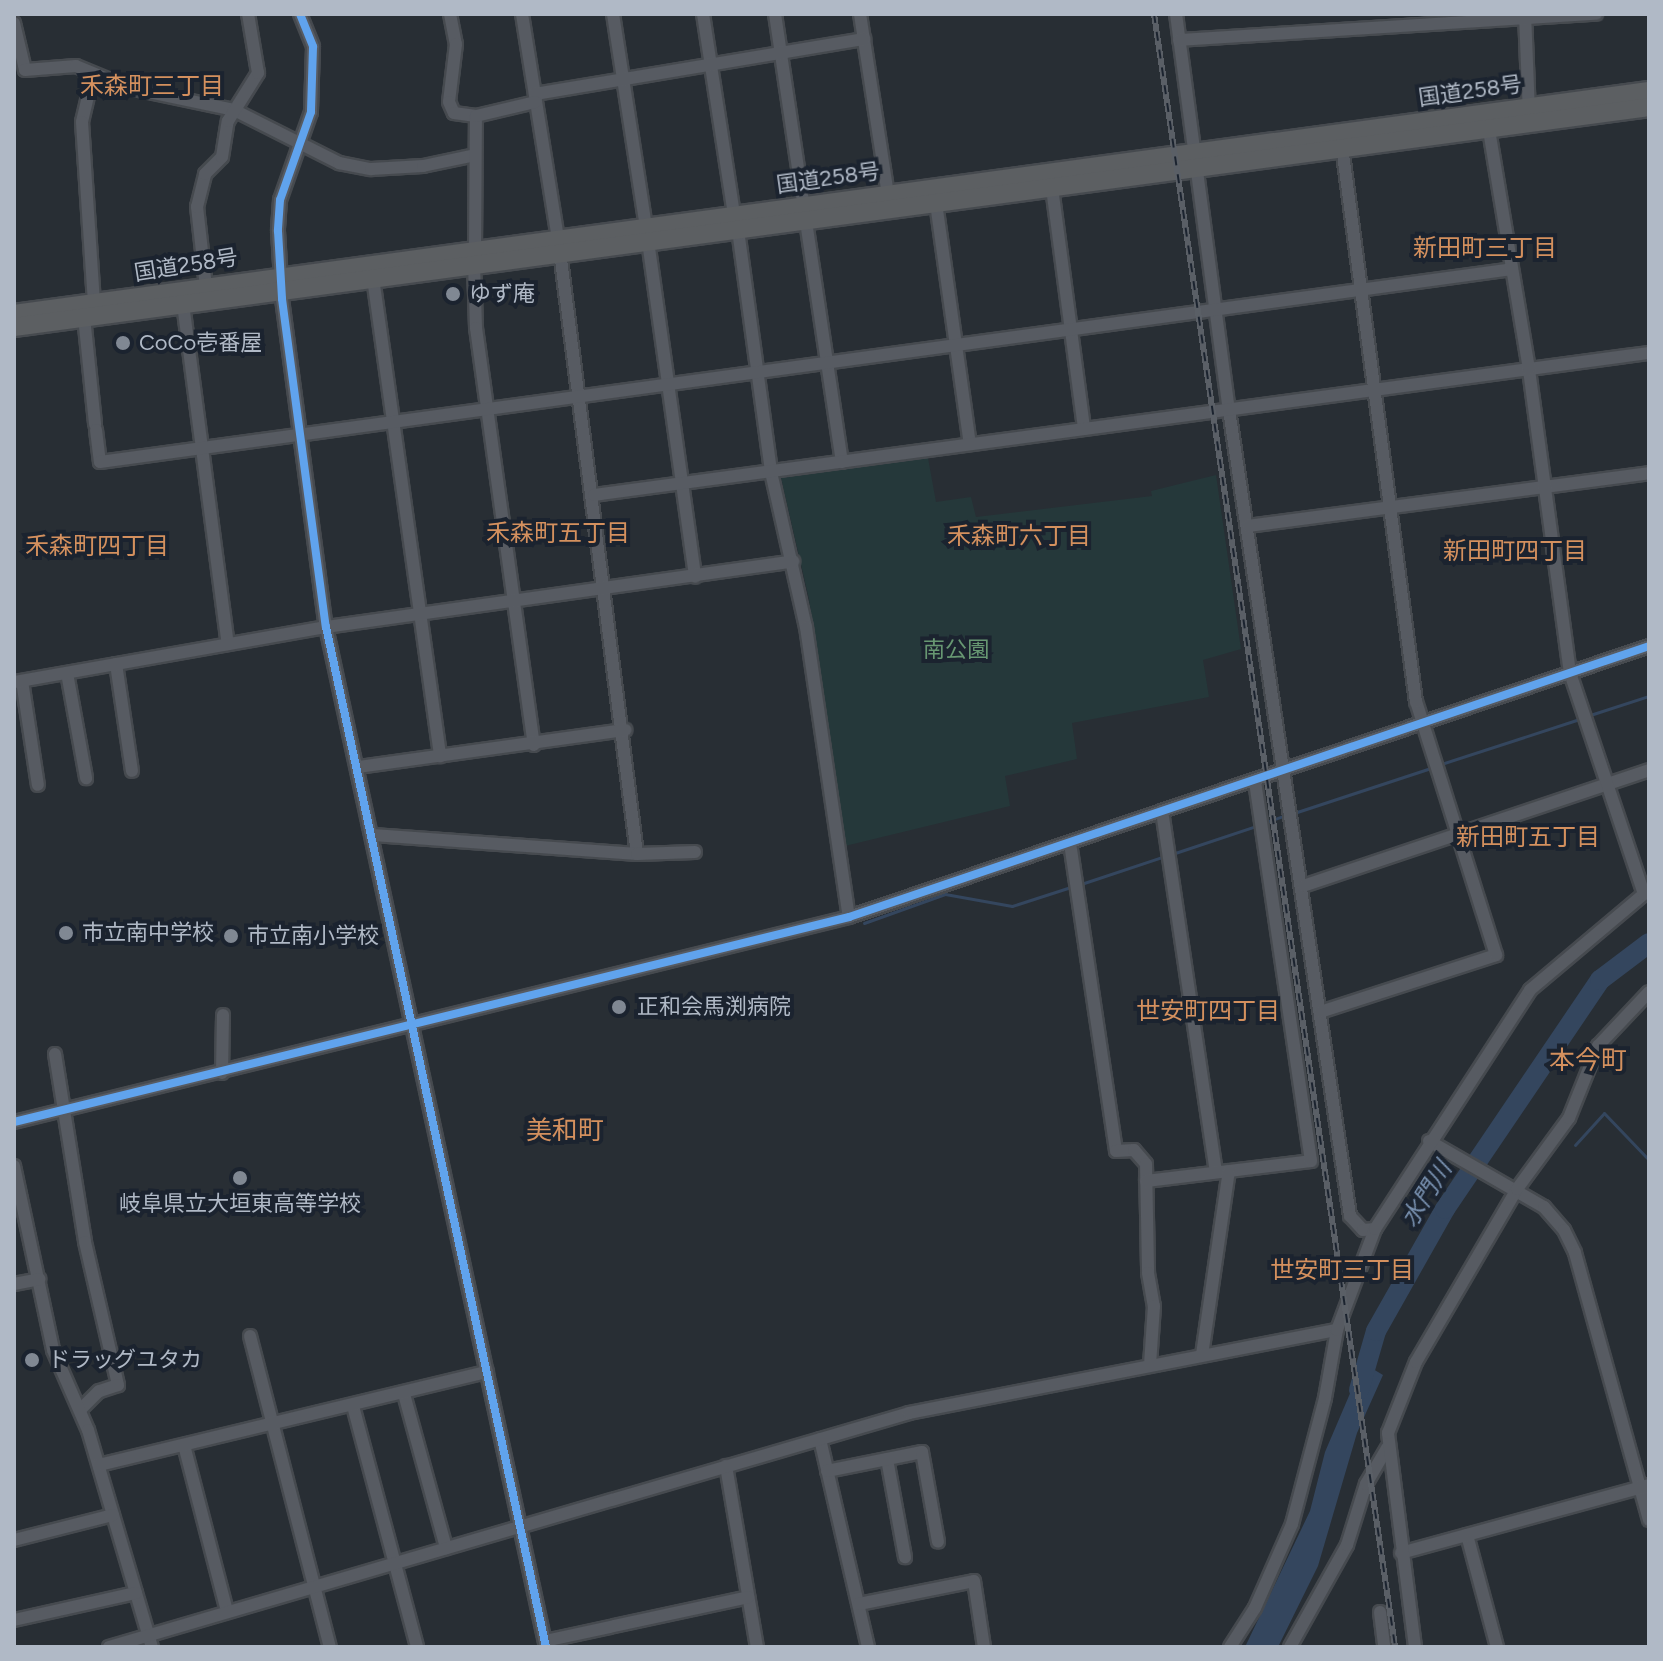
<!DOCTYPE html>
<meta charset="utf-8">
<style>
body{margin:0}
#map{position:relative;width:1663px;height:1661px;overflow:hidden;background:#282e34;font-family:Figtree,"Noto Sans JP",sans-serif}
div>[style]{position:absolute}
.green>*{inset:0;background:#25383a}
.water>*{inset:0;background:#34465e}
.stream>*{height:3px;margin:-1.5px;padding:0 1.5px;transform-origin:1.5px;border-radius:1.5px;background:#34465e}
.river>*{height:20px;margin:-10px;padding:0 10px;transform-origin:10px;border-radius:10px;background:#34465e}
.roads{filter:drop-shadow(2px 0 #464a4f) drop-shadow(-2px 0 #464a4f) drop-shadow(0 2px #464a4f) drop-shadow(0 -2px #464a4f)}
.minor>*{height:12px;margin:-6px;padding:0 6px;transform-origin:6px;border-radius:6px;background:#575b62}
.highway>*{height:18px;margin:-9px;padding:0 9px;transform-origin:9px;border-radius:9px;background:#5c5f62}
.rail>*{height:6px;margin-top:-3px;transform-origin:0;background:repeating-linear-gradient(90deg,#1b232f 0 9px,#5a5f66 0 18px);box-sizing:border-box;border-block:2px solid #5a5f66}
.cycleway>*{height:8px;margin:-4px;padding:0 4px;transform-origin:4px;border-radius:4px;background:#60a3ed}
.dots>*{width:22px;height:22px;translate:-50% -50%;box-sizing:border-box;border:4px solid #1b232f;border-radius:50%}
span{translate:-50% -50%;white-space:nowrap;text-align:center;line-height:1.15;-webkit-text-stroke:8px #1b232f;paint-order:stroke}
.street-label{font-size:22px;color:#b0b9c6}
.poi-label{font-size:22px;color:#b0b9c6}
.left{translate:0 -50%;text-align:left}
.park-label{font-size:22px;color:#679772}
.neighbourhood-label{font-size:24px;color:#d4905e}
.water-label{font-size:24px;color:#7890af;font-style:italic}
.quarter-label{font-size:26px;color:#d4905e}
.frame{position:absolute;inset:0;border:16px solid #b0b9c6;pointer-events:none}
</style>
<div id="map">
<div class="green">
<i style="clip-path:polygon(928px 458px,936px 502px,971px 497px,976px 517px,1152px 496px,1151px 491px,1216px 475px,1241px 649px,1203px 660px,1209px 697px,1072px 723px,1077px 759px,1005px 776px,1010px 806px,845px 846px,809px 599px,781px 478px)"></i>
</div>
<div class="water">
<i style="clip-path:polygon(1363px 1363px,1383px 1375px,1357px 1433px,1318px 1566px,1278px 1647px,1245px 1647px,1310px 1511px,1325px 1452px)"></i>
</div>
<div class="stream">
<i style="left:1590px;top:715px;width:62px;rotate:-17.9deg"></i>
<i style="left:1438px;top:765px;width:152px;rotate:-18deg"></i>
<i style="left:1294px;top:813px;width:144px;rotate:-18.2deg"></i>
<i style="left:1263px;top:823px;width:24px;rotate:-19deg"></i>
<i style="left:1172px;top:854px;width:89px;rotate:-18.4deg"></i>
<i style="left:1081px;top:884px;width:89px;rotate:-18.4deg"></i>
<i style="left:864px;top:923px;width:86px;rotate:-19.7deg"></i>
<i style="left:945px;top:894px;width:68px;rotate:10.2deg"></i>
<i style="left:1012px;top:906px;width:65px;rotate:-17.9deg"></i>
<i style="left:1575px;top:1145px;width:43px;rotate:-47.8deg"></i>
<i style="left:1604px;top:1113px;width:65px;rotate:46.2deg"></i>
</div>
<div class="river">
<i style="left:1359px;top:1390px;width:61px;rotate:-73.9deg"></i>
<i style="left:1376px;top:1331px;width:140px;rotate:-60.5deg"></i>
<i style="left:1445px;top:1209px;width:277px;rotate:-55.9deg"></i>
<i style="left:1600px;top:980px;width:61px;rotate:-37.1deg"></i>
</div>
<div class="roads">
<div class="minor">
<i style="left:300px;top:14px;width:35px;rotate:68deg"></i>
<i style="left:313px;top:47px;width:65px;rotate:91.8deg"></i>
<i style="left:311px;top:112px;width:93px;rotate:109.4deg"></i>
<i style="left:280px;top:200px;width:31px;rotate:94deg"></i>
<i style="left:278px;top:231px;width:68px;rotate:86.6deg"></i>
<i style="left:282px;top:299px;width:331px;rotate:82.4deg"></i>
<i style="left:326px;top:627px;width:1043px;rotate:77.83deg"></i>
<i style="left:450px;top:14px;width:31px;rotate:79deg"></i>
<i style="left:456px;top:44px;width:58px;rotate:96.9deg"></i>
<i style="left:449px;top:102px;width:12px;rotate:66deg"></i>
<i style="left:454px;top:113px;width:22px;rotate:8deg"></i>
<i style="left:522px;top:14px;width:229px;rotate:80.9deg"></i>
<i style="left:613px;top:14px;width:216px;rotate:81.2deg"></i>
<i style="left:703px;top:14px;width:202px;rotate:81.2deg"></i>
<i style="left:775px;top:14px;width:453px;rotate:81.5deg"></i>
<i style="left:860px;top:14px;width:182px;rotate:81.2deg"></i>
<i style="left:1176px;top:14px;width:400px;rotate:82.4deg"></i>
<i style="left:1229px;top:410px;width:815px;rotate:81.46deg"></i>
<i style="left:1350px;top:1216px;width:19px;rotate:47deg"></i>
<i style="left:1363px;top:1230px;width:12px;rotate:-5deg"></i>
<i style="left:1525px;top:14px;width:101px;rotate:87.7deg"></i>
<i style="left:14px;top:23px;width:48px;rotate:76.8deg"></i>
<i style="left:25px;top:70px;width:51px;rotate:-4.5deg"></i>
<i style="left:76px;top:66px;width:57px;rotate:22.5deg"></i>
<i style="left:129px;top:88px;width:107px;rotate:11.8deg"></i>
<i style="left:234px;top:110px;width:118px;rotate:26.8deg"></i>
<i style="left:339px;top:163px;width:33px;rotate:11deg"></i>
<i style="left:371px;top:169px;width:52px;rotate:-3.3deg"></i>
<i style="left:423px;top:166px;width:53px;rotate:-11.9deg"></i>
<i style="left:1179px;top:40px;width:418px;rotate:-3.6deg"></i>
<i style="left:93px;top:75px;width:48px;rotate:103.2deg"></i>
<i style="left:82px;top:122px;width:181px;rotate:86.2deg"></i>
<i style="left:535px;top:94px;width:334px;rotate:-9.5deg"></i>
<i style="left:1052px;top:188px;width:243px;rotate:82.4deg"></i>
<i style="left:936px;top:203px;width:243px;rotate:82deg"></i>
<i style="left:738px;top:230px;width:244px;rotate:82.2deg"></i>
<i style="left:771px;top:472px;width:159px;rotate:77.3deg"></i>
<i style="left:806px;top:627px;width:293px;rotate:81.6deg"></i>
<i style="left:648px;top:241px;width:339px;rotate:82deg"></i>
<i style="left:475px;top:251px;width:135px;rotate:-89.6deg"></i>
<i style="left:476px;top:116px;width:61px;rotate:-13.3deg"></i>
<i style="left:560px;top:252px;width:607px;rotate:82.71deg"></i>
<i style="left:474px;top:264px;width:64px;rotate:88.2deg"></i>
<i style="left:476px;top:328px;width:421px;rotate:82.1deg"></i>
<i style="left:373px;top:278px;width:483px;rotate:82deg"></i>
<i style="left:206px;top:287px;width:81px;rotate:-96.4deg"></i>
<i style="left:197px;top:207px;width:34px;rotate:-76deg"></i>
<i style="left:205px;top:174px;width:24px;rotate:-45deg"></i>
<i style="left:222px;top:157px;width:36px;rotate:-81deg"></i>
<i style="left:228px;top:121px;width:57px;rotate:-58deg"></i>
<i style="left:258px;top:73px;width:60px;rotate:-99.6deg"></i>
<i style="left:183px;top:304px;width:343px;rotate:82.5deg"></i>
<i style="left:84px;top:317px;width:108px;rotate:84.1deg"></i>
<i style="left:96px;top:430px;width:32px;rotate:83deg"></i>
<i style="left:100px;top:462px;width:1425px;rotate:-7.78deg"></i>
<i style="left:594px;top:495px;width:1065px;rotate:-7.67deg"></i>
<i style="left:1248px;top:526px;width:404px;rotate:-7.5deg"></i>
<i style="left:116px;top:664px;width:108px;rotate:81.5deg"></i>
<i style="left:67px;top:673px;width:107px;rotate:79.7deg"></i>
<i style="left:22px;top:681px;width:105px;rotate:81.3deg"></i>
<i style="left:14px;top:682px;width:317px;rotate:-10deg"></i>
<i style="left:326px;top:627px;width:472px;rotate:-8deg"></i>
<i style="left:358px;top:767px;width:270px;rotate:-7.9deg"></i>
<i style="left:1162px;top:811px;width:365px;rotate:81.5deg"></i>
<i style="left:373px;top:835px;width:265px;rotate:4.1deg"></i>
<i style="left:637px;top:854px;width:58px;rotate:-2deg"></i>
<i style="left:1070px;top:843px;width:311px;rotate:81.5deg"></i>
<i style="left:1116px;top:1151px;width:18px;rotate:-3deg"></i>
<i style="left:1134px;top:1150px;width:18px;rotate:49deg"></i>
<i style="left:1146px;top:1164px;width:109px;rotate:88.9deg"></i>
<i style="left:1148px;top:1273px;width:34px;rotate:80deg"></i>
<i style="left:1154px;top:1306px;width:59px;rotate:93.9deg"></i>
<i style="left:1303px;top:886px;width:365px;rotate:-18.5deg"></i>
<i style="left:1320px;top:1012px;width:185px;rotate:-17.9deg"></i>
<i style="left:1496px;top:955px;width:265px;rotate:-107.5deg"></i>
<i style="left:1416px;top:702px;width:560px;rotate:-97.59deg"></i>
<i style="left:55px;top:1054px;width:190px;rotate:80.9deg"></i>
<i style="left:85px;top:1242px;width:147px;rotate:77deg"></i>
<i style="left:118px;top:1385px;width:20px;rotate:162deg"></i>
<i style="left:99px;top:1391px;width:27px;rotate:135deg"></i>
<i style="left:222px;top:1073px;width:58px;rotate:-89deg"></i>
<i style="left:14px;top:1122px;width:860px;rotate:-13.79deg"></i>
<i style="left:849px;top:917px;width:845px;rotate:-18.71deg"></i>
<i style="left:1429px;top:1141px;width:133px;rotate:29.9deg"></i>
<i style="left:1544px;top:1207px;width:30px;rotate:49deg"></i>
<i style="left:1564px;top:1230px;width:25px;rotate:64deg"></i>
<i style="left:1575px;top:1253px;width:277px;rotate:74.5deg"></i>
<i style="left:14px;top:1166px;width:188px;rotate:78deg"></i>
<i style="left:53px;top:1350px;width:87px;rotate:66.4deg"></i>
<i style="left:88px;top:1430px;width:226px;rotate:73.6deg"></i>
<i style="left:1146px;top:1181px;width:166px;rotate:-6.9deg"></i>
<i style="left:1311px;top:1161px;width:385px;rotate:-98.4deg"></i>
<i style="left:14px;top:1284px;width:26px;rotate:-11deg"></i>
<i style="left:250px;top:1336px;width:321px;rotate:75.6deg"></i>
<i style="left:1202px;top:1355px;width:186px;rotate:-81.7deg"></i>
<i style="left:404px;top:1394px;width:160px;rotate:74.7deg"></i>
<i style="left:353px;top:1406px;width:249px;rotate:75.1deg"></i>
<i style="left:820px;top:1439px;width:213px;rotate:77deg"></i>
<i style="left:184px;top:1445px;width:171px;rotate:75.5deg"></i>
<i style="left:887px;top:1459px;width:100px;rotate:79.6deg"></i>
<i style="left:99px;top:1465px;width:399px;rotate:-13.5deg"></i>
<i style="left:726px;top:1466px;width:184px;rotate:80.3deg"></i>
<i style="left:827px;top:1471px;width:97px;rotate:-11.3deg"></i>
<i style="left:922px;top:1452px;width:91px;rotate:79.9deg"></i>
<i style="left:1467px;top:1535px;width:116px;rotate:75deg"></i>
<i style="left:14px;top:1540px;width:102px;rotate:-14.2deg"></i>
<i style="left:1401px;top:1553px;width:257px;rotate:-15.3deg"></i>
<i style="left:859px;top:1604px;width:117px;rotate:-11.3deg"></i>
<i style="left:974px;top:1581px;width:67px;rotate:81.4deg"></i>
<i style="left:1380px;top:1612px;width:35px;rotate:83deg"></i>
<i style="left:14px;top:1620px;width:125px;rotate:-12.5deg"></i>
<i style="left:545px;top:1641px;width:208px;rotate:-12.2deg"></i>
<i style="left:109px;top:1647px;width:834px;rotate:-16.3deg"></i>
<i style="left:909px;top:1413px;width:436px;rotate:-11deg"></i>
<i style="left:1230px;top:1647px;width:46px;rotate:-57.3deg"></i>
<i style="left:1255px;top:1608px;width:92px;rotate:-66.2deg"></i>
<i style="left:1292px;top:1524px;width:130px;rotate:-75.3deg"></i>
<i style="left:1325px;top:1398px;width:69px;rotate:-80deg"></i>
<i style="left:1337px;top:1330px;width:108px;rotate:-69.4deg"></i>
<i style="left:1375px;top:1229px;width:285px;rotate:-57deg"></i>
<i style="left:1530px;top:990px;width:149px;rotate:-40.1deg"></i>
<i style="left:1644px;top:894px;width:233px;rotate:-108.5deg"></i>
<i style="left:1570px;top:673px;width:307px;rotate:-97.7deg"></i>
<i style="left:1529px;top:369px;width:243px;rotate:-99.5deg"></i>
<i style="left:1290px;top:1647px;width:117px;rotate:-60.8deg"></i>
<i style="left:1347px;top:1545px;width:64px;rotate:-72.7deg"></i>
<i style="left:1366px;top:1484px;width:42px;rotate:-59.7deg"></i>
<i style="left:1415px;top:1647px;width:216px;rotate:-97.2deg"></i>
<i style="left:1388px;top:1433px;width:76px;rotate:-68.5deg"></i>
<i style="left:1416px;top:1362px;width:200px;rotate:-59.7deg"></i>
<i style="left:1517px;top:1189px;width:88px;rotate:-53.8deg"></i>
<i style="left:1569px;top:1118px;width:78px;rotate:-68.1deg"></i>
<i style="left:1598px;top:1046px;width:74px;rotate:-46.6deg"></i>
</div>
<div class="highway">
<i style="left:14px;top:314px;width:1650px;rotate:-7.77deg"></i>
<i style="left:14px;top:327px;width:1650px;rotate:-7.66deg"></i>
</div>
</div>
<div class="rail">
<i style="left:1154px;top:14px;width:1651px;rotate:81.6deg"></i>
</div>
<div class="cycleway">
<i style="left:300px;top:14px;width:35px;rotate:68deg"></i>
<i style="left:313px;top:47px;width:65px;rotate:91.8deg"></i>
<i style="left:311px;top:112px;width:93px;rotate:109.4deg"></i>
<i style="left:280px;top:200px;width:31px;rotate:94deg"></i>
<i style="left:278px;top:231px;width:68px;rotate:86.6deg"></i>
<i style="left:282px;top:299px;width:331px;rotate:82.4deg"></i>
<i style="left:326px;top:627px;width:1043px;rotate:77.83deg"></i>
<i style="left:14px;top:1122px;width:860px;rotate:-13.79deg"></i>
<i style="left:849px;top:917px;width:845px;rotate:-18.71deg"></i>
</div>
<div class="dots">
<i style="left:453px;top:294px;background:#808893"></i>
<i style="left:123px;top:343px;background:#808893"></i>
<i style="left:66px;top:933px;background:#808893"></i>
<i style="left:231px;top:936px;background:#808893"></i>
<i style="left:619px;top:1007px;background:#808893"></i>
<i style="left:240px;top:1178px;background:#808893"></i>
<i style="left:32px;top:1360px;background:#808893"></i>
</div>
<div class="street-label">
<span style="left:1470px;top:91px;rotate:-8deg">国道258号</span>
<span style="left:828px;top:178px;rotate:-8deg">国道258号</span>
<span style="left:186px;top:265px;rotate:-9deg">国道258号</span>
</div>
<div class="poi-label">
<span class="left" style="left:469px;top:294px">ゆず庵</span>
<span class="left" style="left:139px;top:343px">CoCo壱番屋</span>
<span class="left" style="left:82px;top:933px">市立南中学校</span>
<span class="left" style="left:247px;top:936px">市立南小学校</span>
<span class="left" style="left:637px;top:1007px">正和会馬渕病院</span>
<span style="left:240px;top:1204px">岐阜県立大垣東高等学校</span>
<span class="left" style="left:48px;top:1360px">ドラッグユタカ</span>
</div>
<div class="park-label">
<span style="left:956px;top:650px">南公園</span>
</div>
<div class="neighbourhood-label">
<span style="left:152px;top:86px">禾森町三丁目</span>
<span style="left:1485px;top:248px">新田町三丁目</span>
<span style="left:558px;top:533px">禾森町五丁目</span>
<span style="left:1019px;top:536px">禾森町六丁目</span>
<span style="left:97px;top:546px">禾森町四丁目</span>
<span style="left:1515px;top:551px">新田町四丁目</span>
<span style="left:1528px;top:837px">新田町五丁目</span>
<span style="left:1208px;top:1011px">世安町四丁目</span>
<span style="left:1342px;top:1270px">世安町三丁目</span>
</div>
<div class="water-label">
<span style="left:1426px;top:1194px;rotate:-58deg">水門川</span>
</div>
<div class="quarter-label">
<span style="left:1588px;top:1061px">本今町</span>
<span style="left:565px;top:1131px">美和町</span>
</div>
<div class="frame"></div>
</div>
